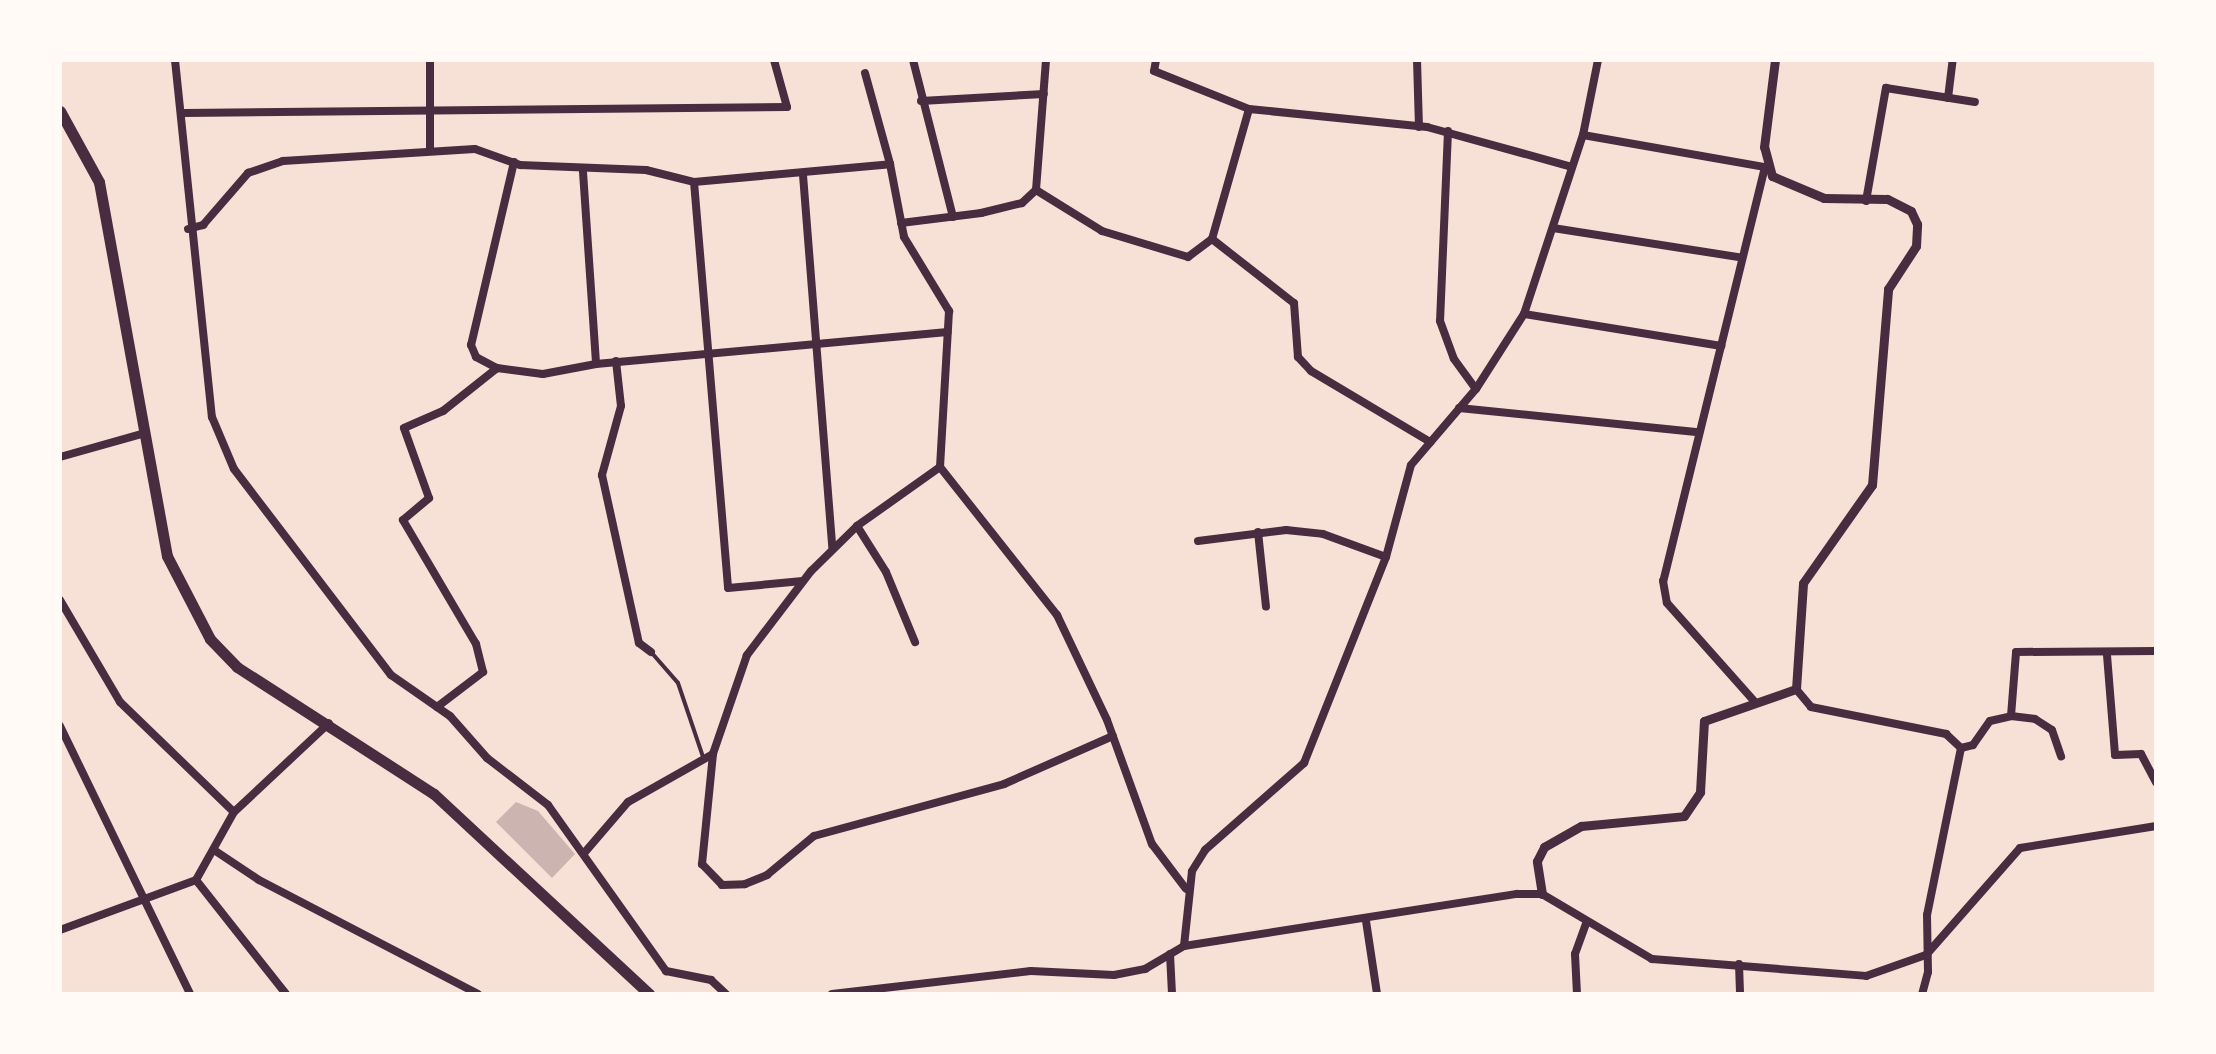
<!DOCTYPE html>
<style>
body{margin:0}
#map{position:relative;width:2216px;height:1054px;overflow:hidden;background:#f7e1d7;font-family:Ubuntu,sans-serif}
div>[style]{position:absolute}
.building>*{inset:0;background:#ccb4b1}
.service>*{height:4px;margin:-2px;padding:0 2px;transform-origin:2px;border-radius:2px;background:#4a2c40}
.minor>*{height:8px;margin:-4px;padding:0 4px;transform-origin:4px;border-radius:4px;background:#4a2c40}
.tertiary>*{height:9px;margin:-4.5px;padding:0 4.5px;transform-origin:4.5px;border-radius:4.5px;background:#4a2c40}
.primary>*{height:11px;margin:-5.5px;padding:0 5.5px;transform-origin:5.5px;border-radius:5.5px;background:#4a2c40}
span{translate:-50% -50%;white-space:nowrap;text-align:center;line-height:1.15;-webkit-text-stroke:10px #fffaf5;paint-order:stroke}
.frame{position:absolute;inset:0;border:62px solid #fffaf5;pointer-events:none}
</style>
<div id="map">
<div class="building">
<i style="clip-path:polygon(516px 802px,538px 811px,575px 854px,552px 878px,496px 822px)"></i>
</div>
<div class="service">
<i style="left:651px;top:652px;width:41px;rotate:48.9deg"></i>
<i style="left:678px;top:683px;width:78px;rotate:71.3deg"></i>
</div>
<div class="minor">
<i style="left:175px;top:60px;width:359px;rotate:84.1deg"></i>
<i style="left:212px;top:417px;width:56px;rotate:67.1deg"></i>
<i style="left:234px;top:469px;width:259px;rotate:52.7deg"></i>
<i style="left:391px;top:675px;width:72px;rotate:34.8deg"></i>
<i style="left:450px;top:716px;width:56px;rotate:48.6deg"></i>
<i style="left:487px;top:758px;width:77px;rotate:37.6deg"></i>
<i style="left:548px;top:805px;width:204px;rotate:54.6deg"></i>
<i style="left:666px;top:971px;width:46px;rotate:11.3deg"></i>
<i style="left:711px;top:980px;width:21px;rotate:43deg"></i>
<i style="left:913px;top:60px;width:162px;rotate:75.7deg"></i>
<i style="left:1156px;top:60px;width:11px;rotate:100deg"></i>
<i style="left:1154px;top:71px;width:102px;rotate:21.8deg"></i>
<i style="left:1249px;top:109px;width:179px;rotate:5.8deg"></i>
<i style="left:1427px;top:127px;width:150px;rotate:15.4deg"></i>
<i style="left:1417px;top:60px;width:67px;rotate:88.3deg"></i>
<i style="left:865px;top:73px;width:94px;rotate:74.6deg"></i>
<i style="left:1948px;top:98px;width:38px;rotate:-83deg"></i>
<i style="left:921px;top:101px;width:123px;rotate:-3.3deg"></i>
<i style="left:184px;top:113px;width:603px;rotate:-0.57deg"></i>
<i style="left:787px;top:107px;width:49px;rotate:-105.5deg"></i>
<i style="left:1448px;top:131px;width:190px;rotate:92.4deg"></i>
<i style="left:1440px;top:321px;width:40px;rotate:69.8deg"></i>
<i style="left:1454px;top:359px;width:37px;rotate:54deg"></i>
<i style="left:1583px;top:135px;width:185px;rotate:10deg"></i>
<i style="left:1765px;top:167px;width:426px;rotate:103.8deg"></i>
<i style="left:1663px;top:581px;width:22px;rotate:80deg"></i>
<i style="left:1667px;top:603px;width:132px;rotate:48.4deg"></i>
<i style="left:430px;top:148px;width:88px;rotate:-90deg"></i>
<i style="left:514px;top:162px;width:188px;rotate:103.2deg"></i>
<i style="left:471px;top:345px;width:13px;rotate:67deg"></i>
<i style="left:476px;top:357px;width:24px;rotate:28deg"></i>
<i style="left:497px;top:368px;width:46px;rotate:7.4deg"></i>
<i style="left:543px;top:374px;width:54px;rotate:-10.7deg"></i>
<i style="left:583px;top:172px;width:192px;rotate:86.1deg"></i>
<i style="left:596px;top:364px;width:353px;rotate:-5.2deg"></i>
<i style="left:803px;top:175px;width:373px;rotate:85.5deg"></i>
<i style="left:694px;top:182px;width:407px;rotate:85.2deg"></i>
<i style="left:728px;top:588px;width:75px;rotate:-5.3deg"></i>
<i style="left:1036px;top:190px;width:78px;rotate:31.8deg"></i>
<i style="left:1102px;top:231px;width:90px;rotate:16.8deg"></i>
<i style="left:1188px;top:257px;width:30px;rotate:-37deg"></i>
<i style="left:1212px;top:239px;width:135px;rotate:-74.1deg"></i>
<i style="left:1866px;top:201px;width:115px;rotate:-80deg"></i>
<i style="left:1886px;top:88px;width:90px;rotate:8.9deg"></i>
<i style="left:901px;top:223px;width:81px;rotate:-7.1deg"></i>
<i style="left:981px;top:213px;width:42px;rotate:-13.7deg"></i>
<i style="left:1022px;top:203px;width:19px;rotate:-43deg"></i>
<i style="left:1036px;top:190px;width:130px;rotate:-85.6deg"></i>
<i style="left:1553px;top:228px;width:188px;rotate:8.9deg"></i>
<i style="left:188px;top:229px;width:16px;rotate:-15deg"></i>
<i style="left:203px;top:225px;width:69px;rotate:-49.1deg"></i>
<i style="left:248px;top:173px;width:37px;rotate:-19deg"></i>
<i style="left:283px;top:161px;width:192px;rotate:-3.6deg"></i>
<i style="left:475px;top:149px;width:48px;rotate:19.6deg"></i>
<i style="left:520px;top:165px;width:126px;rotate:2.3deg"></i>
<i style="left:646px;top:170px;width:49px;rotate:14deg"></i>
<i style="left:694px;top:182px;width:197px;rotate:-5.2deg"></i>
<i style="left:890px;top:164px;width:74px;rotate:79.1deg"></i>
<i style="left:904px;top:237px;width:87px;rotate:58.7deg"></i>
<i style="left:949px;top:311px;width:156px;rotate:93.3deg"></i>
<i style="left:940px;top:467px;width:102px;rotate:144.6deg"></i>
<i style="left:857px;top:526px;width:64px;rotate:135.6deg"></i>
<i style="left:811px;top:571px;width:106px;rotate:127.3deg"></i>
<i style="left:747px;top:655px;width:105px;rotate:109deg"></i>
<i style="left:713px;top:754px;width:98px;rotate:150.5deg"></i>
<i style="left:628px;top:802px;width:66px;rotate:130.7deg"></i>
<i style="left:1212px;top:239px;width:104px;rotate:38deg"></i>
<i style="left:1294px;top:303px;width:54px;rotate:85.8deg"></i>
<i style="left:1298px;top:357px;width:19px;rotate:47deg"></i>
<i style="left:1311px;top:371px;width:139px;rotate:30.8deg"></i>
<i style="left:1524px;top:314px;width:200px;rotate:9.2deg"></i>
<i style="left:616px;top:361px;width:45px;rotate:83.7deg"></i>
<i style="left:621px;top:406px;width:72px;rotate:105.4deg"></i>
<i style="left:602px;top:475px;width:172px;rotate:77.6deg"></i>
<i style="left:639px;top:643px;width:15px;rotate:37deg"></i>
<i style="left:1459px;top:408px;width:238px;rotate:5.8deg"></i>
<i style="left:60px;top:457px;width:88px;rotate:-15.8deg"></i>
<i style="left:940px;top:467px;width:189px;rotate:51.7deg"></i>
<i style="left:1057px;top:615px;width:116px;rotate:64.5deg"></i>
<i style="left:1107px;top:720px;width:132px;rotate:70.1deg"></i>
<i style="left:1152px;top:844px;width:56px;rotate:52.9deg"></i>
<i style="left:857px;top:526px;width:54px;rotate:57.8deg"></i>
<i style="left:886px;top:572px;width:76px;rotate:67.5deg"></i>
<i style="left:1258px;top:532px;width:75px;rotate:83.9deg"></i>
<i style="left:1198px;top:541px;width:89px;rotate:-7.1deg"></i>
<i style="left:1286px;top:530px;width:37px;rotate:6deg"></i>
<i style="left:1323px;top:534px;width:67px;rotate:20.1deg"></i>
<i style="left:60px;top:600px;width:118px;rotate:59.5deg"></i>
<i style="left:120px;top:702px;width:158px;rotate:44deg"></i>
<i style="left:2107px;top:655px;width:100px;rotate:85.4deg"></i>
<i style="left:2115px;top:755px;width:26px;rotate:-2deg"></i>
<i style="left:2141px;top:754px;width:32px;rotate:62deg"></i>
<i style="left:1796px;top:689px;width:23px;rotate:50deg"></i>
<i style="left:1811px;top:707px;width:138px;rotate:11.3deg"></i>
<i style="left:1946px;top:734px;width:21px;rotate:43deg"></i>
<i style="left:1961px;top:748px;width:170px;rotate:101.5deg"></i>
<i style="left:1927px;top:915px;width:57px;rotate:89deg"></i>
<i style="left:1928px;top:972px;width:23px;rotate:105deg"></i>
<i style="left:437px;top:707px;width:58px;rotate:-37.3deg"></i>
<i style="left:483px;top:672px;width:29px;rotate:-104deg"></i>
<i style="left:476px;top:644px;width:144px;rotate:-120.5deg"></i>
<i style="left:403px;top:520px;width:34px;rotate:-40deg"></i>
<i style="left:429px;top:498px;width:74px;rotate:-109.7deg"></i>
<i style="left:404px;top:428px;width:43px;rotate:-23.6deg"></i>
<i style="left:443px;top:411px;width:69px;rotate:-38.5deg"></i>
<i style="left:2011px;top:716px;width:64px;rotate:-85.5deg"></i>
<i style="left:2016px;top:652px;width:140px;rotate:-0.4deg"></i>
<i style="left:60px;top:726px;width:298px;rotate:64.1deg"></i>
<i style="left:1961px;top:748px;width:12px;rotate:-14deg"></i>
<i style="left:1973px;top:745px;width:29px;rotate:-55deg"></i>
<i style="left:1990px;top:721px;width:22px;rotate:-13deg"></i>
<i style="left:2011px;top:716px;width:24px;rotate:7deg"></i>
<i style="left:2035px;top:719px;width:20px;rotate:33deg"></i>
<i style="left:2052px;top:730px;width:28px;rotate:71deg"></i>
<i style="left:713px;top:754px;width:111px;rotate:95.7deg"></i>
<i style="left:702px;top:864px;width:29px;rotate:46deg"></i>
<i style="left:722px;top:885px;width:23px;rotate:-2deg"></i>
<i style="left:745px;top:884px;width:24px;rotate:-22deg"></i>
<i style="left:767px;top:875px;width:61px;rotate:-39.7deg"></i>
<i style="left:814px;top:836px;width:197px;rotate:-15.3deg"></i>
<i style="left:1004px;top:784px;width:119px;rotate:-23.8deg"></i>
<i style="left:214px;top:850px;width:54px;rotate:33.7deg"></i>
<i style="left:259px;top:880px;width:247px;rotate:27.5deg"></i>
<i style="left:196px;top:880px;width:145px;rotate:51.7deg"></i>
<i style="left:1366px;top:921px;width:74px;rotate:81.4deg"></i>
<i style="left:60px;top:930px;width:145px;rotate:-20.2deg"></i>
<i style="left:196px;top:880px;width:78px;rotate:-60.8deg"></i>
<i style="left:234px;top:812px;width:130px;rotate:-43.1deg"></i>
<i style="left:1184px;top:946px;width:75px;rotate:-83.9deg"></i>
<i style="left:1192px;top:871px;width:25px;rotate:-58deg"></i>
<i style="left:1205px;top:850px;width:132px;rotate:-41.3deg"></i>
<i style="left:1304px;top:763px;width:222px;rotate:-68.3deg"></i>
<i style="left:1386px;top:557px;width:95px;rotate:-74.8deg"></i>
<i style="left:1411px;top:465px;width:100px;rotate:-49.5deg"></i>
<i style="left:1476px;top:389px;width:89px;rotate:-57.4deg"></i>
<i style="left:1524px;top:314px;width:188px;rotate:-71.8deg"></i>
<i style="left:1583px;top:135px;width:76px;rotate:-78.7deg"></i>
<i style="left:1170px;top:954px;width:40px;rotate:87.1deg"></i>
<i style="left:1739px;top:964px;width:30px;rotate:88deg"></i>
<i style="left:832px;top:994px;width:200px;rotate:-6.6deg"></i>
<i style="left:1031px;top:971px;width:83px;rotate:2.8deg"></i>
<i style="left:1114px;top:975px;width:32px;rotate:-11deg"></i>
<i style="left:1145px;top:969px;width:45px;rotate:-30.5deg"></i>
<i style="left:1184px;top:946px;width:337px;rotate:-8.9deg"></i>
<i style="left:1517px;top:894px;width:25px"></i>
<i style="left:1542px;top:894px;width:128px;rotate:30.6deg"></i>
<i style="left:1652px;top:959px;width:215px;rotate:4.5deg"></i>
<i style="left:1866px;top:976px;width:64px;rotate:-19.3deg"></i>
<i style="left:1926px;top:955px;width:142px;rotate:-48.7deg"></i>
<i style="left:2020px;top:848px;width:138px;rotate:-9.2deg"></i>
<i style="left:1577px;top:994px;width:40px;rotate:-92.9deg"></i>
<i style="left:1575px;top:954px;width:33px;rotate:-70deg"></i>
</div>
<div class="tertiary">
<i style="left:1542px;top:894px;width:33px;rotate:-99deg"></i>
<i style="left:1537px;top:861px;width:16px;rotate:-63deg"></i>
<i style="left:1544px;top:847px;width:43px;rotate:-29.6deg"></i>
<i style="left:1581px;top:826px;width:103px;rotate:-5.5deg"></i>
<i style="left:1684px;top:816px;width:29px;rotate:-56deg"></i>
<i style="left:1700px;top:792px;width:71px;rotate:-86.8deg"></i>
<i style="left:1704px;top:721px;width:97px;rotate:-19.2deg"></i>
<i style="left:1796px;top:689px;width:106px;rotate:-86.2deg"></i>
<i style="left:1803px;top:583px;width:120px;rotate:-54.9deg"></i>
<i style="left:1872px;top:485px;width:197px;rotate:-85.3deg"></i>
<i style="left:1888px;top:289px;width:51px;rotate:-56.9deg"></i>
<i style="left:1916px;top:246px;width:22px;rotate:-87deg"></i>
<i style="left:1917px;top:224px;width:14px;rotate:-115deg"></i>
<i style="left:1911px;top:211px;width:27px;rotate:-153deg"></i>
<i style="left:1887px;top:199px;width:63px;rotate:-179.1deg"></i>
<i style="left:1824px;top:198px;width:56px;rotate:-157.1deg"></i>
<i style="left:1772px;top:176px;width:30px;rotate:-105deg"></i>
<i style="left:1764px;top:147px;width:88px;rotate:-82.8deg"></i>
</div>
<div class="primary">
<i style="left:60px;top:111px;width:81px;rotate:61.2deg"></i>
<i style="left:99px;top:182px;width:380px;rotate:79.7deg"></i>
<i style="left:167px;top:556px;width:93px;rotate:62.6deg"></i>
<i style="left:210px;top:639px;width:39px;rotate:46deg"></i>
<i style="left:237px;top:667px;width:234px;rotate:32.8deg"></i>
<i style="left:434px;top:794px;width:294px;rotate:42.9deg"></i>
</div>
<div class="frame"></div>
</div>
